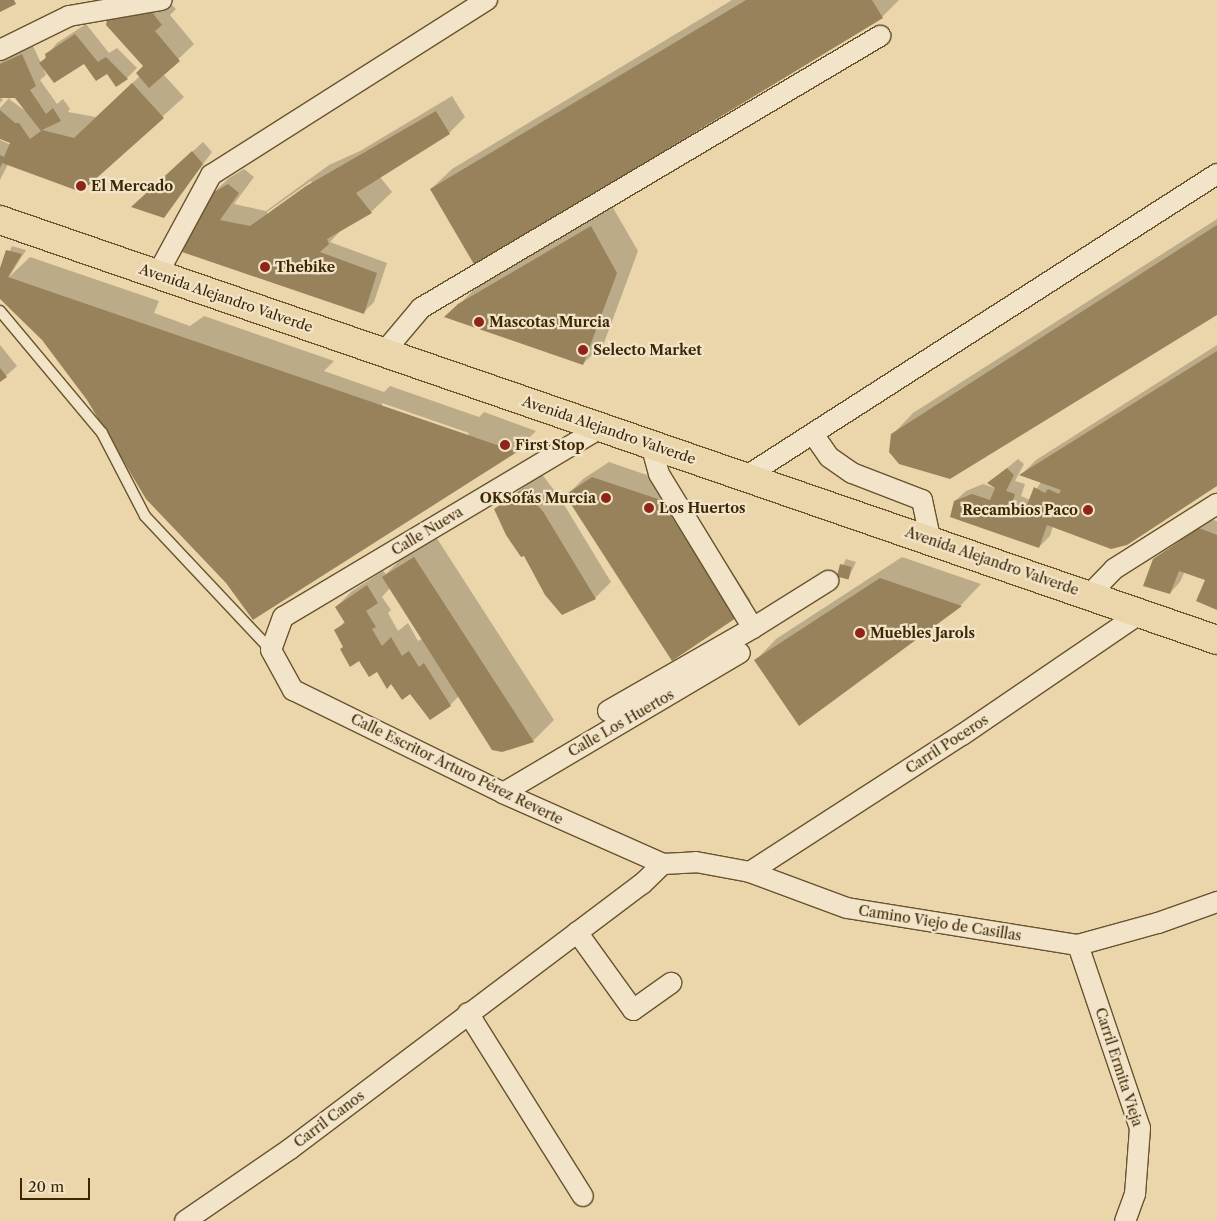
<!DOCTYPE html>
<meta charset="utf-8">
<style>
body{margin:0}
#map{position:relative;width:1217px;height:1221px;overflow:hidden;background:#ebd6ac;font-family:"Libre Caslon Text",serif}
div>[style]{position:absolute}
.shadow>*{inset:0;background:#0003}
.building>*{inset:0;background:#97825b;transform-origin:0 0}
.roads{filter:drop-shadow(1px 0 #68532d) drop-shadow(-1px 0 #68532d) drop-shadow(0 1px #68532d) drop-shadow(0 -1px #68532d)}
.lane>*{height:10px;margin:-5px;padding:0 5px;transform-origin:5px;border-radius:5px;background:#f2e4c9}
.street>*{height:20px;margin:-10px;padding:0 10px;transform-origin:10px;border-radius:10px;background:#f2e4c9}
.primary>*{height:28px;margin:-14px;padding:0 14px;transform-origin:14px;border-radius:14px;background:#ebd6ac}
.dots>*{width:14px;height:14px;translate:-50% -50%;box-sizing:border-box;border:2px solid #f2e4c9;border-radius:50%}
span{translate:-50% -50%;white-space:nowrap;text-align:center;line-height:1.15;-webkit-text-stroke:4.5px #f2e4c9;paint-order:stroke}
.poi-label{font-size:14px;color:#3c2703;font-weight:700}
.left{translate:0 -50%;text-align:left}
.right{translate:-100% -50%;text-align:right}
.street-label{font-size:14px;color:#3c2703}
.scale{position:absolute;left:20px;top:1178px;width:70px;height:22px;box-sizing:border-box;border:2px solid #3c2703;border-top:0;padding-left:6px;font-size:15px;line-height:18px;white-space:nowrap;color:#3c2703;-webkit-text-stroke:4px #f2e4c9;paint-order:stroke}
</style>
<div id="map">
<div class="shadow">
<i style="clip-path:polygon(evenodd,147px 0,172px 0,170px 3px,176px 9px,170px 15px,194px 44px,163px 74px,184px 97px,80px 191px,8px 164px,0 180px,0 140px,11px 145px,14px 136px,0 138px,0 108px,9px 98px,6px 94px,0 97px,3px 100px,0 103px,0 58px,32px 44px,41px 63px,57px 43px,86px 24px,109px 53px,117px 48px,137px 68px,127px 78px,84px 62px,43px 68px,46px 75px,40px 80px,57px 104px,63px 99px,70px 109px,68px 112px,96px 117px,140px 76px,145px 66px,108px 21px,124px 5px,147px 0,15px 96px,27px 112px,9px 99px,15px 96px)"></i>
<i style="clip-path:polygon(732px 0,899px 0,882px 17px,431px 189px,452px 169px)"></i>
<i style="clip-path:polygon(evenodd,452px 96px,465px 117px,449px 133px,380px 177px,392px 192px,371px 212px,343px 228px,330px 242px,387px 263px,374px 302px,364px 312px,234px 267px,212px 194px,229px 178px,244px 169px,254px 177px,234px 204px,266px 211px,329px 165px,360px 151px,452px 96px,311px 181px,312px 183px,267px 216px,267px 212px,311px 181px)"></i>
<i style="clip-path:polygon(203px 142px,212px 152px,163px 217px,143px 197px)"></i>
<i style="clip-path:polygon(612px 206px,638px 251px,604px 343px,583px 364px,446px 317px,480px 284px)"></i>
<i style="clip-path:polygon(1217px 219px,1217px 313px,892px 435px,913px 413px)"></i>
<i style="clip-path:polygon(evenodd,12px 246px,26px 250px,9px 277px,30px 257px,159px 301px,154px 313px,190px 326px,204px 316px,334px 361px,324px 371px,384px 392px,390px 386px,479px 417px,484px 412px,536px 431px,516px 451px,253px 618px,43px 339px,0 297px,0 272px,12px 246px,382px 403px,469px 433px,468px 435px,382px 406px,382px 403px)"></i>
<i style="clip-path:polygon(0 345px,17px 366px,0 381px)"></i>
<i style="clip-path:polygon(1217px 345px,1217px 485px,1053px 526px,1050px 536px,1039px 547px,955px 501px,966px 491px,983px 484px,998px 489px,989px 483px,1018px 459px,1024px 464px,1015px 481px,1025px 484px,1021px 496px,1030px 500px,1041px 482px,1021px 475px,1036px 460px)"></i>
<i style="clip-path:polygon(609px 462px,676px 485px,751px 601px,735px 617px,567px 495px,583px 479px)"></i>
<i style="clip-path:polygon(541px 473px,560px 498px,611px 582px,595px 598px,525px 554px,495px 510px)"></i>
<i style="clip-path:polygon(1210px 519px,1217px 521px,1217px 609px,1207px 580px,1185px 571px,1180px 582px,1170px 593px,1154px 559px,1205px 526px,1163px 551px)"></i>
<i style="clip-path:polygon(evenodd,436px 537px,554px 720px,533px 741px,459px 696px,450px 705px,410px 693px,359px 659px,345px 647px,336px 631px,345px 621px,336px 607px,352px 591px,383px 571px,386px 574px,404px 556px,436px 537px,390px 588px,422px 639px,418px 641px,408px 623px,398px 631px,388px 613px,391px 610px,382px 597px,390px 588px)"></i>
<i style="clip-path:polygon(902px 557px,981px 584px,961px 605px,799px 724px,756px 660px,776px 639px)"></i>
<i style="clip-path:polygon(846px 559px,856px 562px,848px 579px,838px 576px)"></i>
</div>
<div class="building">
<i style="clip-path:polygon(0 0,14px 0,16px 4px,0 12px)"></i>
<i style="clip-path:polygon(746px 0,872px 0,883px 18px,475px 266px,430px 189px)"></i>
<i style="clip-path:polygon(151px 11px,162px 25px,155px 31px,180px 61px,149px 88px,136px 73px,143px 66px,106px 25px,107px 20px)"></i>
<i style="clip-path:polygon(75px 34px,98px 62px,106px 57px,128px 79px,116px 87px,107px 74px,96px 81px,84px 64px,54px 83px,39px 63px,46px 58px,45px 54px)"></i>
<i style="clip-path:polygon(22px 54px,36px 86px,30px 90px,46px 114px,53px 108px,61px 121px,42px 130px,74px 138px,132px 83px,164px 118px,81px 192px,2px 163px,0 168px,0 155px,4px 157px,10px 143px,0 139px,0 110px,15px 123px,19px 123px,30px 139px,41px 131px,15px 98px,0 98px,0 64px)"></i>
<i style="clip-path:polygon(436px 111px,450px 134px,356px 193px,372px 213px,327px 239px,329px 244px,320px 252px,377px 273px,364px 314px,182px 252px,196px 213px,211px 194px,228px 184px,239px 193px,220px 220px,250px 226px,306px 186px)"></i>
<i style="clip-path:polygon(192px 151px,203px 164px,164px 218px,131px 207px)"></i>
<i style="clip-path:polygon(1217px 225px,1217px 315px,950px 479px,899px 464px,889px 452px,891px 434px)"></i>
<i style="clip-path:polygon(591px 226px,617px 273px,583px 365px,444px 317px,458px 304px)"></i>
<i style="clip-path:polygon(6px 250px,22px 254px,8px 277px,517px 452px,253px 620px,226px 583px,146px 499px,87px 400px,42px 340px,0 299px,0 268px)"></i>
<i style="clip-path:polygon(1217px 351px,1217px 486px,1127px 545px,1111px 549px,1047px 525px,1039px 548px,950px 517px,954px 501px,972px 494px,990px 500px,995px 488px,987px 483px,1007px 468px,1014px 475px,1006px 491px,1015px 494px,1011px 507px,1032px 514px,1034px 508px,1027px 505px,1034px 487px,1045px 493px,1048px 489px,1059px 494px,1061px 490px,1019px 475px)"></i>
<i style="clip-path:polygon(0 368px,7px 377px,0 382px)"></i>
<i style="clip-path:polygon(592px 477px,661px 500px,736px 618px,672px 661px,565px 495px)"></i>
<i style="clip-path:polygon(524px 488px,544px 513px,596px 599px,562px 615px,545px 595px,524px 556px,521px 557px,506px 535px,494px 509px)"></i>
<i style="clip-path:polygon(1199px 528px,1217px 535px,1217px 610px,1196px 601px,1205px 580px,1179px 571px,1170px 594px,1143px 586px,1153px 559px)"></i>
<i style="clip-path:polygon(414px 557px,534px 742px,502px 752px,492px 750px,382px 577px)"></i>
<i style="left:840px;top:564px;width:12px;height:13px;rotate:14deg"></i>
<i style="clip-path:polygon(880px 578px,962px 606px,799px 726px,754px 660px)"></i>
<i style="clip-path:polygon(367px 585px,378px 603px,366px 611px,376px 627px,372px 629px,382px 646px,391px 637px,402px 656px,409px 651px,419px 667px,424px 663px,451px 706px,430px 720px,410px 694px,402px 700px,391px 684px,387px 689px,377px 672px,369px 677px,359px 661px,350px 667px,340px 649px,343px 647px,334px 630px,345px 623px,335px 607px)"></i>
</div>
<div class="roads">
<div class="lane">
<i style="left:0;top:311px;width:159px;rotate:50.1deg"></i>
<i style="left:102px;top:433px;width:93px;rotate:62.6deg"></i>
<i style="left:145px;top:516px;width:184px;rotate:46.8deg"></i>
</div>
<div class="street">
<i style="left:0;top:50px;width:77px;rotate:-26.2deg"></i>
<i style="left:69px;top:16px;width:94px;rotate:-9.8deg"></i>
<i style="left:157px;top:275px;width:114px;rotate:-61.6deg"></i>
<i style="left:211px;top:175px;width:327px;rotate:-32.4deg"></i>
<i style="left:384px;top:352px;width:57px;rotate:-49.9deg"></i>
<i style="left:421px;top:308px;width:534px;rotate:-30.65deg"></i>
<i style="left:602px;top:427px;width:371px;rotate:149.2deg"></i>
<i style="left:283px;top:617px;width:35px;rotate:110deg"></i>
<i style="left:271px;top:650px;width:46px;rotate:61.2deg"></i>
<i style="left:293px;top:690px;width:234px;rotate:26.1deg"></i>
<i style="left:503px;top:793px;width:175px;rotate:23.9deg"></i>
<i style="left:663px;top:864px;width:33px;rotate:-3deg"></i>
<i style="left:696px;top:862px;width:55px;rotate:10.5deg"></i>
<i style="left:750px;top:872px;width:103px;rotate:20.4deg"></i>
<i style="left:847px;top:908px;width:234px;rotate:9.1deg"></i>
<i style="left:1078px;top:945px;width:83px;rotate:-15.4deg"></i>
<i style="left:1158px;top:923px;width:63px;rotate:-19.6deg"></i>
<i style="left:813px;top:434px;width:28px;rotate:55deg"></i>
<i style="left:829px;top:457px;width:28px;rotate:35deg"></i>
<i style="left:852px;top:473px;width:75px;rotate:21.1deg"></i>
<i style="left:922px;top:500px;width:40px;rotate:78deg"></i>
<i style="left:745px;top:477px;width:561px;rotate:-32.7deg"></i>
<i style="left:1089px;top:595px;width:36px;rotate:-46deg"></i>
<i style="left:1114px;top:569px;width:122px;rotate:-32.3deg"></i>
<i style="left:753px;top:628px;width:89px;rotate:-32.1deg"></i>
<i style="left:608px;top:711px;width:167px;rotate:-29.8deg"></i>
<i style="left:753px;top:628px;width:180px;rotate:-121.4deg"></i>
<i style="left:659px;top:474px;width:31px;rotate:-105deg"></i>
<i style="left:503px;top:793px;width:275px;rotate:-30.6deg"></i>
<i style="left:750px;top:872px;width:252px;rotate:-32.9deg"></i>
<i style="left:962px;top:735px;width:217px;rotate:-34.3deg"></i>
<i style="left:577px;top:932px;width:96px;rotate:54.3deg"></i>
<i style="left:633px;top:1010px;width:47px;rotate:-35.4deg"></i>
<i style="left:1078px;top:945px;width:193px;rotate:71.3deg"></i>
<i style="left:1140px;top:1128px;width:66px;rotate:94.3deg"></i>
<i style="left:1135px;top:1194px;width:29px;rotate:110deg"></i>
<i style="left:468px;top:1013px;width:216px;rotate:57.9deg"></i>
<i style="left:185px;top:1221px;width:127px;rotate:-34.4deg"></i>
<i style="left:290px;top:1149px;width:441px;rotate:-37deg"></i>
<i style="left:642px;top:884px;width:29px;rotate:-44deg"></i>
</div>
<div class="primary">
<i style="left:0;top:220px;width:1287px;rotate:19.04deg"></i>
</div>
</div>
<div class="dots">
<i style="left:81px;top:186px;background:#8f2418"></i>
<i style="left:265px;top:267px;background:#8f2418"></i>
<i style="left:479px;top:322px;background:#8f2418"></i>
<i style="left:583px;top:350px;background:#8f2418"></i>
<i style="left:505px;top:445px;background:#8f2418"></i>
<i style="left:606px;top:498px;background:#8f2418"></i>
<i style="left:649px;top:508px;background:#8f2418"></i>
<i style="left:1088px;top:510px;background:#8f2418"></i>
<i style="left:860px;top:633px;background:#8f2418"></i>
</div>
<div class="poi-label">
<span class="left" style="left:91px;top:186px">El Mercado</span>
<span class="left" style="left:275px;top:267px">Thebike</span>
<span class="left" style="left:489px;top:322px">Mascotas Murcia</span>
<span class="left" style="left:593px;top:350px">Selecto Market</span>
<span class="left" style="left:515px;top:445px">First Stop</span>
<span class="right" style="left:596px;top:498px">OKSofás Murcia</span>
<span class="left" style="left:659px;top:508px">Los Huertos</span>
<span class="right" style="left:1078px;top:510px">Recambios Paco</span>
<span class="left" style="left:870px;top:633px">Muebles Jarols</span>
</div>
<div class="street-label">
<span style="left:226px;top:298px;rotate:19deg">Avenida Alejandro Valverde</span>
<span style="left:609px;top:430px;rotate:19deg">Avenida Alejandro Valverde</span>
<span style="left:427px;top:531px;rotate:-31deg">Calle Nueva</span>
<span style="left:992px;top:561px;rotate:19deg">Avenida Alejandro Valverde</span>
<span style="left:621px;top:723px;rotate:-30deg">Calle Los Huertos</span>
<span style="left:947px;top:744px;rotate:-33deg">Carril Poceros</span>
<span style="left:457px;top:769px;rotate:26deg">Calle Escritor Arturo Pérez Reverte</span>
<span style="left:940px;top:923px;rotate:9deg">Camino Viejo de Casillas</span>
<span style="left:1119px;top:1067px;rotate:72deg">Carril Ermita Vieja</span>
<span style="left:329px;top:1119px;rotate:-37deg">Carril Canos</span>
</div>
<div class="scale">20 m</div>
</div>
